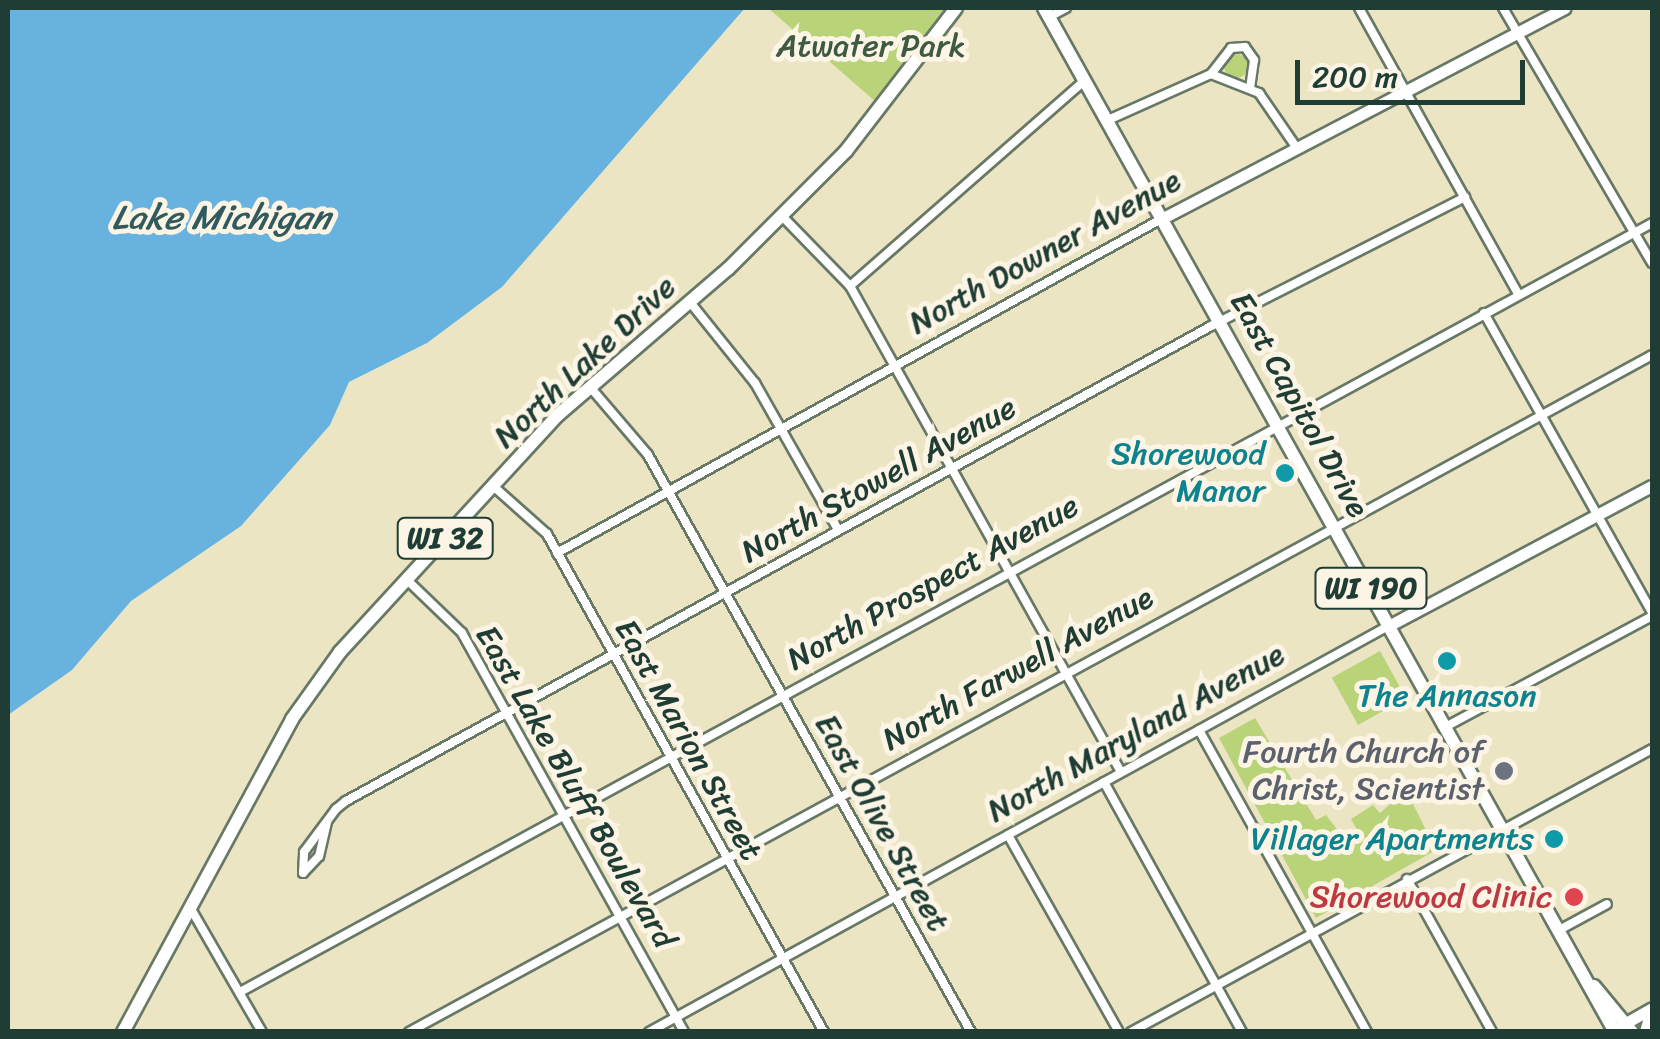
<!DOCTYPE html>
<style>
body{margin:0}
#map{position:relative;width:1660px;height:1039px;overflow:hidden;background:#ece5c4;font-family:Sriracha,sans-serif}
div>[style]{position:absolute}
.green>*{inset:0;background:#b9d379;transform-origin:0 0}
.round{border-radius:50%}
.water>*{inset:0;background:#68b2e0}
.roads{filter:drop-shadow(2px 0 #677866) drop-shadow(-2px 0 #677866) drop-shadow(0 2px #677866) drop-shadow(0 -2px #677866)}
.street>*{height:8px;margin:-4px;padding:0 4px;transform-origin:4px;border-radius:4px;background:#fff}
.secondary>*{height:11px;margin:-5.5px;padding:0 5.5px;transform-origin:5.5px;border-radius:5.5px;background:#fff}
.primary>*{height:12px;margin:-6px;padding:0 6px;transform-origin:6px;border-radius:6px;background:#fff}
.dots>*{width:28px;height:28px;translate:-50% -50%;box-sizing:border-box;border:5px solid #fcf5e5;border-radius:50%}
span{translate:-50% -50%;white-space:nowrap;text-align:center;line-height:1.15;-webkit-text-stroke:10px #fcf5e5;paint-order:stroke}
.shield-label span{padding:2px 8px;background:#fcf5e5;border:2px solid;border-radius:8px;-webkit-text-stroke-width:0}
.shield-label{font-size:30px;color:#1f3d34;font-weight:700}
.park-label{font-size:32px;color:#3e5b42}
.street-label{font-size:32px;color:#1f3d34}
.culture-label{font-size:32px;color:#0d838f}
.right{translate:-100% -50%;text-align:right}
.worship-label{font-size:32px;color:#5b616d}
.health-label{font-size:32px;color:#be3a42}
.water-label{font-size:35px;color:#315a5f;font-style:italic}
.frame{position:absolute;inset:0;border:10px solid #1f3d34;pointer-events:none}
.scale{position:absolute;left:1295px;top:60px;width:230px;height:45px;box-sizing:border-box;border:5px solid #1f3d34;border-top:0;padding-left:12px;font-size:30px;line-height:35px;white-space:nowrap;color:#1f3d34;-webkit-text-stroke:8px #fcf5e5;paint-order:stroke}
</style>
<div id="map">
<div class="green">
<i style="clip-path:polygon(768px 8px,946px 8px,876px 102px)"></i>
<i class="round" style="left:1224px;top:54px;width:24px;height:24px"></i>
<i style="left:1380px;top:651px;width:54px;height:55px;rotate:61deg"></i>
<i style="clip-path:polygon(1255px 718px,1316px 820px,1326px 815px,1350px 846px,1362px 839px,1351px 819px,1373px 805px,1380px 813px,1406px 790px,1436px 850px,1316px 918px,1219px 738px)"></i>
</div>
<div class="water">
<i style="clip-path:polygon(8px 8px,745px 8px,502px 287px,427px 343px,349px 382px,330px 425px,241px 526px,131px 601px,72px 670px,8px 715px)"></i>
</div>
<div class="roads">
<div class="street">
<i style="left:1359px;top:8px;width:327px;rotate:60.9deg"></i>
<i style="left:1503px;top:8px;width:295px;rotate:59.7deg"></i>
<i style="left:1049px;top:17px;width:19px;rotate:-28deg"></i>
<i style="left:1211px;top:74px;width:33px;rotate:-52deg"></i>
<i style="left:1231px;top:48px;width:14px;rotate:-4deg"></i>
<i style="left:1245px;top:47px;width:16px;rotate:55deg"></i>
<i style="left:1254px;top:60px;width:27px;rotate:98deg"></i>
<i style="left:1108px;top:120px;width:113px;rotate:-24.1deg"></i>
<i style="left:1211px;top:74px;width:52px;rotate:21.6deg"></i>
<i style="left:1259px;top:93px;width:67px;rotate:55.4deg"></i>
<i style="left:781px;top:215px;width:99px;rotate:45.8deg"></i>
<i style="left:850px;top:286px;width:556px;rotate:60.86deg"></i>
<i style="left:850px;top:286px;width:313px;rotate:-41.2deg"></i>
<i style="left:690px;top:302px;width:104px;rotate:51.3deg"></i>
<i style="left:755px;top:383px;width:169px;rotate:60.5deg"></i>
<i style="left:1484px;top:313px;width:343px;rotate:60.7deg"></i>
<i style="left:590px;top:387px;width:89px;rotate:49.5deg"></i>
<i style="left:648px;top:455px;width:661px;rotate:60.76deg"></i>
<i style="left:493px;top:486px;width:72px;rotate:41.6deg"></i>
<i style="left:547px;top:534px;width:570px;rotate:60.92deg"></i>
<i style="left:557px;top:553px;width:692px;rotate:-28.93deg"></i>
<i style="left:407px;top:580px;width:76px;rotate:43.9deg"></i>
<i style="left:462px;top:633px;width:457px;rotate:60.9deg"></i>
<i style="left:1449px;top:725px;width:230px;rotate:-28.2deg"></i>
<i style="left:1199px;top:730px;width:346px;rotate:60.9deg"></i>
<i style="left:1104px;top:782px;width:286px;rotate:61.1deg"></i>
<i style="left:327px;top:822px;width:35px;rotate:103deg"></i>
<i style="left:319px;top:856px;width:23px;rotate:133deg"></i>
<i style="left:303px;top:873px;width:21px;rotate:-87deg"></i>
<i style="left:304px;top:852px;width:54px;rotate:-53.3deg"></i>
<i style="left:336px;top:809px;width:13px;rotate:-39deg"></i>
<i style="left:346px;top:801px;width:987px;rotate:-28.77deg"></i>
<i style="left:1211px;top:326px;width:285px;rotate:-26.9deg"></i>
<i style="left:1008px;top:835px;width:226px;rotate:60.6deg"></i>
<i style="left:1407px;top:879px;width:175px;rotate:60.9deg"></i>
<i style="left:191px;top:909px;width:142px;rotate:60deg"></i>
<i style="left:1561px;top:929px;width:52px;rotate:-28.5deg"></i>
<i style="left:240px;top:992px;width:1608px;rotate:-28.57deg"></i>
<i style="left:409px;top:1032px;width:1415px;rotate:-28.57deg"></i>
<i style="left:649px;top:1032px;width:848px;rotate:-28.77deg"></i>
<i style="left:1131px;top:1032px;width:593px;rotate:-28.51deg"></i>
</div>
<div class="secondary">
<i style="left:1163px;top:218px;width:453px;rotate:-27.6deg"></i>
<i style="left:1392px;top:624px;width:294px;rotate:-28deg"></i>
<i style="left:1617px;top:1028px;width:40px;rotate:-29.7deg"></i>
</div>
<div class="primary">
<i style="left:1044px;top:8px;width:1172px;rotate:60.86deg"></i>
<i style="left:1594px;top:986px;width:60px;rotate:50.4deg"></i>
<i style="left:123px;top:1032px;width:356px;rotate:-61.6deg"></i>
<i style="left:292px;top:719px;width:82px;rotate:-54.4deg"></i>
<i style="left:340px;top:652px;width:322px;rotate:-47.4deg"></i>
<i style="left:558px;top:415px;width:224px;rotate:-40.7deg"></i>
<i style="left:728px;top:269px;width:167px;rotate:-45deg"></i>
<i style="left:846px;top:151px;width:180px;rotate:-52.4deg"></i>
<i style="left:1646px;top:1032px;width:22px;rotate:-74deg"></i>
</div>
</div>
<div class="dots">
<i style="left:1285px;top:473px;background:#0f9aa8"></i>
<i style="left:1447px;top:661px;background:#0f9aa8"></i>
<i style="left:1504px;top:771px;background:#6b7280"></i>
<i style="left:1554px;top:839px;background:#0f9aa8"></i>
<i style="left:1574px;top:897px;background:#e0444e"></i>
</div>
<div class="shield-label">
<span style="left:445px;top:538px">WI 32</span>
<span style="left:1371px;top:588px">WI 190</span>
</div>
<div class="park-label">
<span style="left:871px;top:46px">Atwater Park</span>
</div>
<div class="street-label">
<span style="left:1045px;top:252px;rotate:-29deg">North Downer Avenue</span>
<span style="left:585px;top:362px;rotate:-43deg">North Lake Drive</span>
<span style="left:1299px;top:405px;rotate:61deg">East Capitol Drive</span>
<span style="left:879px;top:480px;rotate:-29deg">North Stowell Avenue</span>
<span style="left:933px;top:583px;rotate:-29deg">North Prospect Avenue</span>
<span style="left:1018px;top:669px;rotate:-29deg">North Farwell Avenue</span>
<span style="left:1136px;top:733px;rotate:-29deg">North Maryland Avenue</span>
<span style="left:688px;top:740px;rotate:61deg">East Marion Street</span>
<span style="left:575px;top:787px;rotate:60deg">East Lake Bluff Boulevard</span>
<span style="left:882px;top:823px;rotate:61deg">East Olive Street</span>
</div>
<div class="culture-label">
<span class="right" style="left:1265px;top:473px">Shorewood<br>Manor</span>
<span style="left:1447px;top:696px">The Annason</span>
<span class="right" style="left:1534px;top:839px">Villager Apartments</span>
</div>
<div class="worship-label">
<span class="right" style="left:1484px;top:771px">Fourth Church of<br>Christ, Scientist</span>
</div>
<div class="health-label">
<span class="right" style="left:1552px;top:897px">Shorewood Clinic</span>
</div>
<div class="water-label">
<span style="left:221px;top:217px">Lake Michigan</span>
</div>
<div class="frame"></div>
<div class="scale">200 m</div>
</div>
